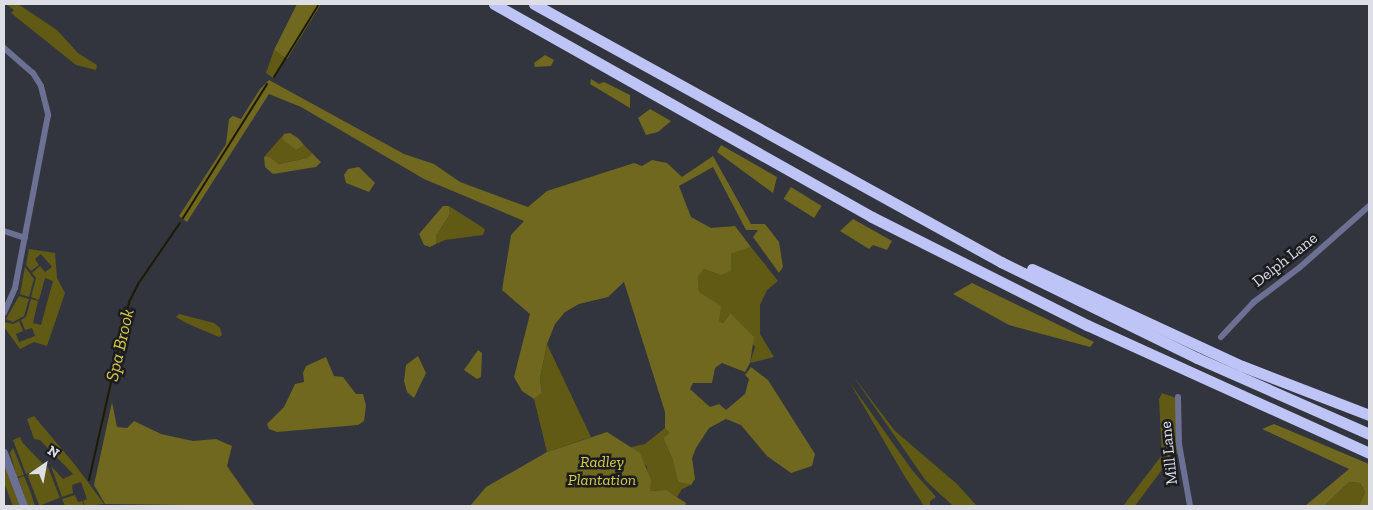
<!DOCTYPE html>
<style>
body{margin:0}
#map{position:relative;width:1373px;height:510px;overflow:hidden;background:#32343e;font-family:"Zilla Slab",serif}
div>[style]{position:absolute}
.green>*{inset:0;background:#605a15;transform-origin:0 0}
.forest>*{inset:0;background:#6f681e;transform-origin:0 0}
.stream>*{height:2px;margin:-1px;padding:0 1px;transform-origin:1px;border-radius:1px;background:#1d1a00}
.minor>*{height:6px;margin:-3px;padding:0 3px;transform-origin:3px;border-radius:3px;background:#6c7092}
.tertiary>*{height:8px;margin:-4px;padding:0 4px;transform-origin:4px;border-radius:4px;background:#6c7092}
.motorway>*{height:11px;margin:-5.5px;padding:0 5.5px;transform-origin:5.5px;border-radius:5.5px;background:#bec4f6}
span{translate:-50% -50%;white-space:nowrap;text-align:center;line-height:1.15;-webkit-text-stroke:5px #1b1c20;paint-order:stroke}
.street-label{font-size:16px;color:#dedfe6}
.park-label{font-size:16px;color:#d9cc4c;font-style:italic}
.water-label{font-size:18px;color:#d6c948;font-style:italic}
.frame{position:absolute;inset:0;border:5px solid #dedfe6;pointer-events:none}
.north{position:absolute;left:20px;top:440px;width:50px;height:50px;-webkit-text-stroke:4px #1b1c20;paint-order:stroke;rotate:33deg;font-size:14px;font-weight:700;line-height:20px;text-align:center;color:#dedfe6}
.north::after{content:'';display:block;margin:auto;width:18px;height:22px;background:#dedfe6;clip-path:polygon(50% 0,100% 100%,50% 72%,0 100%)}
</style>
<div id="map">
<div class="green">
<i style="clip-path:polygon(6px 4px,18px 4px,57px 30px,78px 53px,97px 65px,96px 70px,76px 65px,11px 13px,14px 10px)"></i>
<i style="clip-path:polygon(274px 50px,285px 57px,273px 78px,266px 73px)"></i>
<i style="clip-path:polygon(284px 134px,282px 139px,296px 149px,304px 145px,312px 153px,307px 158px,279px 164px,270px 157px,264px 157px)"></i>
<i style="clip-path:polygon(449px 206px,485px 229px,483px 235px,445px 240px,436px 244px,436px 236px,450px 214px)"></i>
<i style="clip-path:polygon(751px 247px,778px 281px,767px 290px,760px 305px,760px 334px,774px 357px,750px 363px,755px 347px,729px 314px,723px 323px,719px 321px,699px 292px,698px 277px,704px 269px,720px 275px,731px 254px)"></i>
<i style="clip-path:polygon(29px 249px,55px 253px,57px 278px,65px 293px,47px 346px,34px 342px,20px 349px,4px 327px,4px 322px,13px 324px,19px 321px,23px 331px,16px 334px,19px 342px,35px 336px,32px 328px,25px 330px,21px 320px,26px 317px,31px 299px,38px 301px,33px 323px,41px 325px,53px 281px,45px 278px,39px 300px,31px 297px,36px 278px,32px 273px,40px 266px,45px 272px,52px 267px,41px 254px,35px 259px,39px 265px,31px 271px,26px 265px)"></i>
<i style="clip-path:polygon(25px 267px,34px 279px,29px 297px,20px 294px)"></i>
<i style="clip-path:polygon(19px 296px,29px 299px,24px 316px,13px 322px,6px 319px)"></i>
<i style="clip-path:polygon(179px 314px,214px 323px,220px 328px,222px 335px,219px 337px,186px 323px,176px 317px)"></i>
<i style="clip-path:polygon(547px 344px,591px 437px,547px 452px,534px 399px,542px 393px,540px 378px)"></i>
<i style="clip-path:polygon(853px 376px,895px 431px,957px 484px,977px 506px,953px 506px,926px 481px)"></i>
<i style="clip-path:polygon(850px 383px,912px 470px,936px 497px,930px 501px,930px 506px,924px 506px,905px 477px)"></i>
<i style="clip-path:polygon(1162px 393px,1176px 398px,1180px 454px,1173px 455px,1135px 506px,1123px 506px,1162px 455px,1159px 399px)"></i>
<i style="clip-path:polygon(34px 416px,76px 466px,104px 504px,85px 506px,83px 501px,87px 499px,81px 482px,72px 485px,73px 493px,62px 497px,51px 466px,63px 479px,73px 474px,40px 440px,34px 439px,27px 419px)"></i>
<i style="clip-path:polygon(665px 428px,669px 433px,663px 438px,672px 458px,678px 482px,691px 485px,682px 489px,677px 497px,665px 490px,649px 491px,647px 467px,631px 447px,645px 444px)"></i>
<i style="clip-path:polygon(20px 437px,22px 442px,45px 466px,26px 474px,13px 440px)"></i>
<i style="clip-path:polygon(13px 448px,24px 475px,17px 477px,10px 453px)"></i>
<i style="clip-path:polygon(4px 462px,20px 506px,13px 506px,4px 483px)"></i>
<i style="left:48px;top:467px;width:33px;height:22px;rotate:69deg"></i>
<i style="clip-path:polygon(24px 476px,30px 491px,35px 506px,28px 506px,18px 478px)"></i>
<i style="clip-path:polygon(1349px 482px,1360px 483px,1365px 492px,1359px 506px,1324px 506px)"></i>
<i style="clip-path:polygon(75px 495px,78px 502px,82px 501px,84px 506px,65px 506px,62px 499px)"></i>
</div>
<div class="forest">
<i style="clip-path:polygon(297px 4px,321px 4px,287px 59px,274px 50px)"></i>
<i style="clip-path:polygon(545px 55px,554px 60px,551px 66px,535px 67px,534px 63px)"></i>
<i style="clip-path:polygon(591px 79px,599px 84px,604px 82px,630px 95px,630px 108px,590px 84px)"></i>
<i style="clip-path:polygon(269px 80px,404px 154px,434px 164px,460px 182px,528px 207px,547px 191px,634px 163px,642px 166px,652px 160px,667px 163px,682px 177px,713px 156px,751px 224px,765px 224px,779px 242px,783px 267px,779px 273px,753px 237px,758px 230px,746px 230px,713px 167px,679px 186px,691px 217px,711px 228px,735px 226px,751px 247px,731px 254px,731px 271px,720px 275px,704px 269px,698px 277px,699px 292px,721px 306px,719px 321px,723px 323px,730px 313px,754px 337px,750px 363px,745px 372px,722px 363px,715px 368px,712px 383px,693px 383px,690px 389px,710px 407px,719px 404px,726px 410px,745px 394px,749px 379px,745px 375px,751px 367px,768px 380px,815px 454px,812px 466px,791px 473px,767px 456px,741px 425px,726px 419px,709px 428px,696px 448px,692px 458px,695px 479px,691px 485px,678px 482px,672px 458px,663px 438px,669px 433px,665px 428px,665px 412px,624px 282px,608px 297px,579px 304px,565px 312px,555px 324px,547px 344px,540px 378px,542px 393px,534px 399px,522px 391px,514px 377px,530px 314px,502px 290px,511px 235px,524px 221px,424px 179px,301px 107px,269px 94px,187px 222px,179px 216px,226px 144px,229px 119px,233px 116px,241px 119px,260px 89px)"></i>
<i style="clip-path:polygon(650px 109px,671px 121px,658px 132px,646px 135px,638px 118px)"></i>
<i style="clip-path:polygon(290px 133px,298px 138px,304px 145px,296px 150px,282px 139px,284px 134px)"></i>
<i style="clip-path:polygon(721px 145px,777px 177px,773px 193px,717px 152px)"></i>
<i style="clip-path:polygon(312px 153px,321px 162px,316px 167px,273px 174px,265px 167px,264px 157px,270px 157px,279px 164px,307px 158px)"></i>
<i style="clip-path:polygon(359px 167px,375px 183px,369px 192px,346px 183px,344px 175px,348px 169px)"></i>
<i style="left:791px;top:187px;width:36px;height:14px;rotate:32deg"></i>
<i style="clip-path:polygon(443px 206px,449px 206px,450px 214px,436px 236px,436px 244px,430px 247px,424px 245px,419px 234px)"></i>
<i style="clip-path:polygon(853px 219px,892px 241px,887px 250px,873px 245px,869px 249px,840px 231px)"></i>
<i style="clip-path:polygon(972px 283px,1094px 342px,1090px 347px,1009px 325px,953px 294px)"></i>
<i style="clip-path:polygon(478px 350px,482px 353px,481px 377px,477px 379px,464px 370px)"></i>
<i style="clip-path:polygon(418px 356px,426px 373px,414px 398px,407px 392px,404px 381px,406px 365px)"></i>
<i style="clip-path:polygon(326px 357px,334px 376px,343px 377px,356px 394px,363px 394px,366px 406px,364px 421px,358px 425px,277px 432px,269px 429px,267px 424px,284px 407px,295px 384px,304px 382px,303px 373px,306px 366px)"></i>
<i style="clip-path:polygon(112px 402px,117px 427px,127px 428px,134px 421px,161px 434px,193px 441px,216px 439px,232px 446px,227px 466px,255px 506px,105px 504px,94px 485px)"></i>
<i style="clip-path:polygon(1274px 424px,1369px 464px,1369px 506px,1359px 506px,1365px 492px,1360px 483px,1349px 482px,1324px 506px,1305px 506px,1349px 469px,1262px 429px)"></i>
<i style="clip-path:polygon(607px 432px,640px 453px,651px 480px,650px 491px,666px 490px,686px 503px,685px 506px,470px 506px,486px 487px,547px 452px)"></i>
</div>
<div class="stream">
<i style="left:274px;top:77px;width:86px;rotate:-58.3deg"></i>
<i style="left:183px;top:218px;width:158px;rotate:-57.9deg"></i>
<i style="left:89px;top:480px;width:182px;rotate:-77.3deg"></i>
<i style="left:129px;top:302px;width:20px;rotate:-63deg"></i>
<i style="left:138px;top:284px;width:74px;rotate:-55.5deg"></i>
</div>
<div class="minor">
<i style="left:4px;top:48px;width:38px;rotate:41deg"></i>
<i style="left:33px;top:73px;width:15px;rotate:58deg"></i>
<i style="left:41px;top:86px;width:30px;rotate:76deg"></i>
<i style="left:48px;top:115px;width:176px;rotate:100.8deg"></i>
<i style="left:15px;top:288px;width:27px;rotate:114deg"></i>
<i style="left:4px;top:231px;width:22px;rotate:18deg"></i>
<i style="left:1221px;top:337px;width:48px;rotate:-46.7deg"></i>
<i style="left:1254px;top:302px;width:56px;rotate:-37.1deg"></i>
<i style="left:1299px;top:268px;width:94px;rotate:-41.5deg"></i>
<i style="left:1178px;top:397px;width:47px;rotate:88.8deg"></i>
<i style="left:1179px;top:444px;width:63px;rotate:79.9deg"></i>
</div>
<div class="tertiary">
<i style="left:4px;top:453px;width:57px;rotate:69.3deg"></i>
</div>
<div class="motorway">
<i style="left:494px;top:4px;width:434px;rotate:29.4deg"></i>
<i style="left:872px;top:217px;width:241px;rotate:26.7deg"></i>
<i style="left:1087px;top:325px;width:310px;rotate:24.4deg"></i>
<i style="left:534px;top:4px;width:534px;rotate:28.92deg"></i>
<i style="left:1001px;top:262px;width:218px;rotate:26.1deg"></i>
<i style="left:1197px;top:358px;width:188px;rotate:23.8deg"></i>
<i style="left:1032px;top:269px;width:231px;rotate:24.8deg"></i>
<i style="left:1242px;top:366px;width:136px;rotate:21.1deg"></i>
</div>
<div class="street-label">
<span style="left:1285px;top:260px;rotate:-38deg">Delph Lane</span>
<span style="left:1169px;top:453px;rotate:-96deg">Mill Lane</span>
</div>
<div class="park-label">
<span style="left:602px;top:471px">Radley<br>Plantation</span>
</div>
<div class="water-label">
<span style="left:120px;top:345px;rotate:-77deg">Spa Brook</span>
</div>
<div class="frame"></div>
<div class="north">N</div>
</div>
